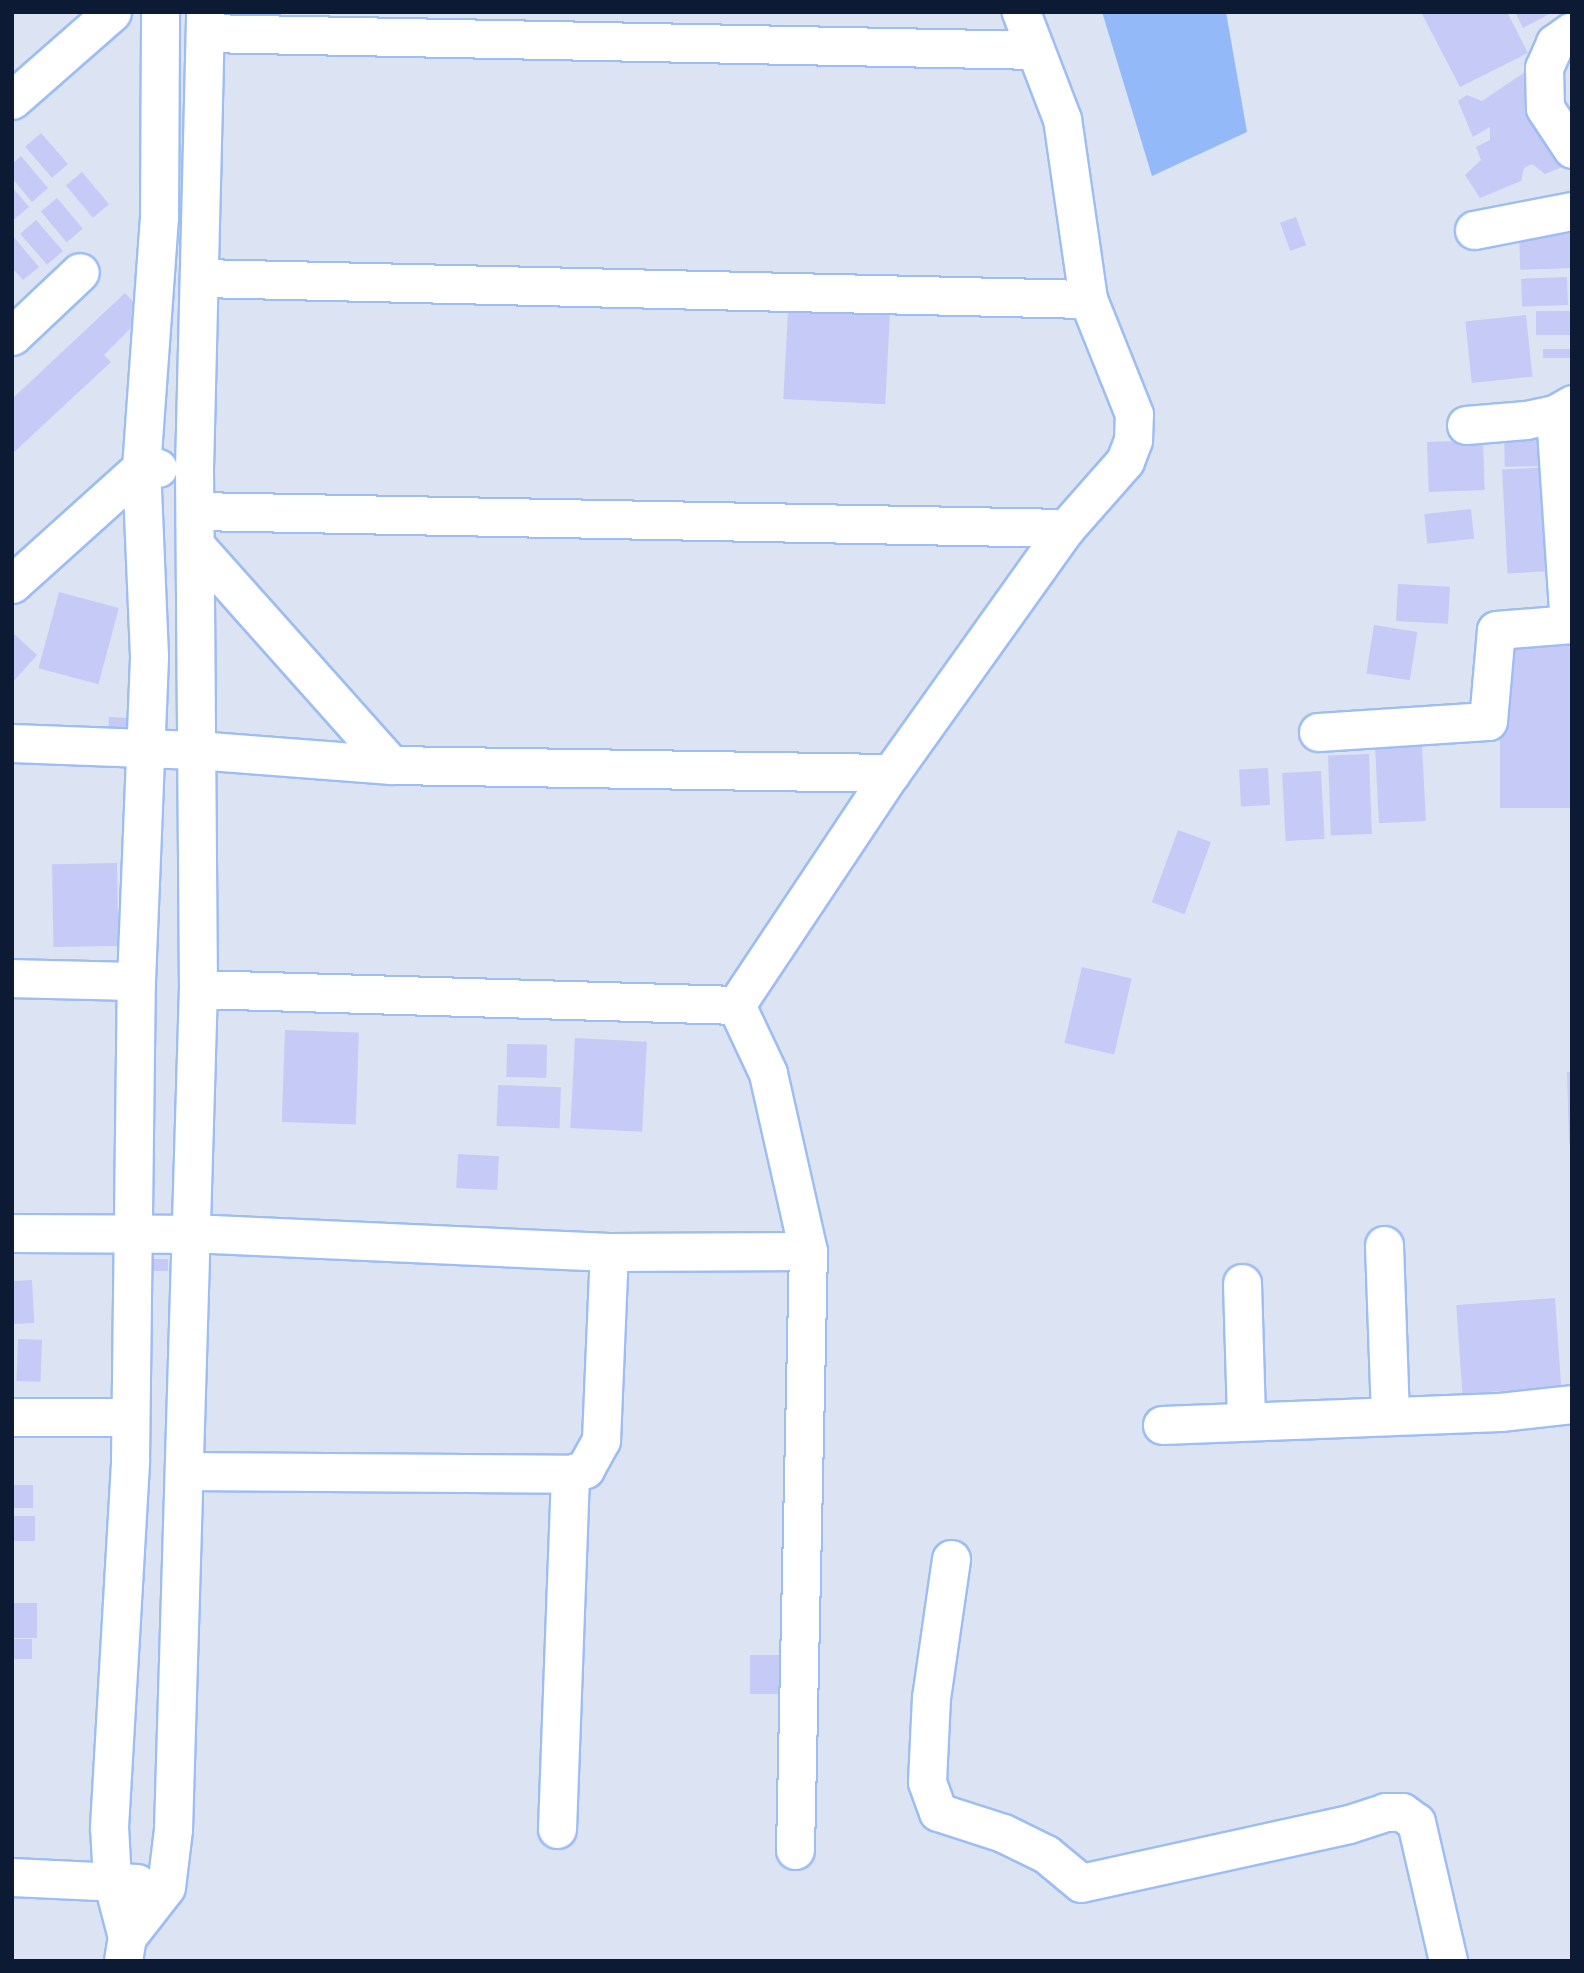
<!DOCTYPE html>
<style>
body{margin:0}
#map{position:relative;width:1584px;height:1973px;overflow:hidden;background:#dce4f3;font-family:Poppins,sans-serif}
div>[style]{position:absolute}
.green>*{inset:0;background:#94b9f9}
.building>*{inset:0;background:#c6caf7;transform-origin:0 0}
.roads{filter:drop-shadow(2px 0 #9ebdf3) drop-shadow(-2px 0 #9ebdf3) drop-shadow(0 2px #9ebdf3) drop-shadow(0 -2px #9ebdf3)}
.minor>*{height:37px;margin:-18.5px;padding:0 18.5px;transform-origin:18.5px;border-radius:18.5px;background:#fff}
span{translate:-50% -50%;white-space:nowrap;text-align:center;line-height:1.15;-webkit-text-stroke:5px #f1f1f1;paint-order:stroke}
.frame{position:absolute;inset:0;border:14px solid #0c1a33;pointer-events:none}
</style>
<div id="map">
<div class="green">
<i style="clip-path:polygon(1102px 12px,1226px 12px,1247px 132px,1152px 176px)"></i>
</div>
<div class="building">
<i style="clip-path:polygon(1421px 12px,1507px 12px,1528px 53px,1460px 87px)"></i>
<i style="clip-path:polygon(1515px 12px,1553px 12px,1523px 28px)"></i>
<i style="clip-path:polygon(1525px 72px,1565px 166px,1545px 174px,1532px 164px,1524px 168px,1521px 181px,1480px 198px,1465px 175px,1481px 160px,1476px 147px,1490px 140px,1490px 127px,1473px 137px,1458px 101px,1467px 95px,1482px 101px)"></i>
<i style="left:41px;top:133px;width:41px;height:21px;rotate:49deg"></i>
<i style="clip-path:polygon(21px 156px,48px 188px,32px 202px,12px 178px,12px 164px)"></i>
<i style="left:82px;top:172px;width:42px;height:21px;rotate:50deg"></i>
<i style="clip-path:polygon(12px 187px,29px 207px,12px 221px)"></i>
<i style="left:57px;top:198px;width:40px;height:21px;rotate:50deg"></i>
<i style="left:1296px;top:217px;width:30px;height:17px;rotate:70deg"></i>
<i style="left:36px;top:220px;width:41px;height:21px;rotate:49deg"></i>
<i style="left:1571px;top:233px;width:35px;height:52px;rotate:88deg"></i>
<i style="clip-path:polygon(12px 235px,39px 267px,23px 280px,12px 268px)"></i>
<i style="left:1567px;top:277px;width:28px;height:46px;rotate:88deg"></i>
<i style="clip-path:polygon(125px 293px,145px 314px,104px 355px,111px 362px,12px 454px,12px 399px)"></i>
<i style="left:788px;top:310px;width:102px;height:89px;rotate:3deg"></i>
<i style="left:1572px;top:311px;width:24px;height:36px;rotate:90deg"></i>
<i style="left:1526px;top:315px;width:62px;height:61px;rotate:84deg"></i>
<i style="left:1572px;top:349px;width:9px;height:29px;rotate:90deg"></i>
<i style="left:1546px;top:425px;width:41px;height:42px;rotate:89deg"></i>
<i style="left:1483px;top:440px;width:50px;height:56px;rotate:88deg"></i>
<i style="left:1551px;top:467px;width:104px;height:49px;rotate:87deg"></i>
<i style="left:1471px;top:509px;width:30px;height:47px;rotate:84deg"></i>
<i style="left:1398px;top:584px;width:52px;height:37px;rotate:3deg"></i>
<i style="left:59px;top:592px;width:62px;height:79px;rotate:15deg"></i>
<i style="left:1374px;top:625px;width:44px;height:49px;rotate:9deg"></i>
<i style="clip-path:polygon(12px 632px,37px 655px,12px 683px)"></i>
<i style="left:1572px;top:644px;width:164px;height:72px;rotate:90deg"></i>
<i style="left:109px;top:717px;width:18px;height:17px;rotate:3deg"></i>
<i style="left:1422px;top:746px;width:75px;height:47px;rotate:87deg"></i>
<i style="left:1369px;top:754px;width:80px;height:41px;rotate:88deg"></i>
<i style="left:1268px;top:768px;width:37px;height:29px;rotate:87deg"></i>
<i style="left:1321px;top:771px;width:68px;height:39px;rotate:87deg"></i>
<i style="left:1178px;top:830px;width:35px;height:77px;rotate:20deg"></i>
<i style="left:117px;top:863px;width:83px;height:65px;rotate:89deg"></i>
<i style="left:1082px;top:967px;width:51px;height:78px;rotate:13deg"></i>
<i style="left:285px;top:1030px;width:74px;height:92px;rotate:2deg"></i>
<i style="left:575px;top:1038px;width:72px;height:90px;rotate:3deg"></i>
<i style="left:507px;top:1044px;width:40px;height:33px;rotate:1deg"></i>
<i style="clip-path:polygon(1567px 1072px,1572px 1072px,1572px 1144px,1569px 1144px)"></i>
<i style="left:498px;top:1085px;width:63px;height:41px;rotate:2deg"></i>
<i style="left:458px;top:1154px;width:41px;height:34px;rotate:3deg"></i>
<i style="left:168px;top:1259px;width:12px;height:19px;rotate:90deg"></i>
<i style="left:32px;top:1280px;width:43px;height:20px;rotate:87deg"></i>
<i style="left:1555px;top:1298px;width:89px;height:99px;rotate:86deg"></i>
<i style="left:18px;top:1339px;width:24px;height:42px;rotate:2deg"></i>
<i style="left:12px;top:1485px;width:21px;height:23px"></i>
<i style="left:12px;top:1516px;width:23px;height:25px"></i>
<i style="left:12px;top:1603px;width:25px;height:35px"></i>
<i style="left:12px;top:1639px;width:20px;height:20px"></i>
<i style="left:750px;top:1655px;width:47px;height:39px"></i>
</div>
<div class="roads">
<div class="minor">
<i style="left:1572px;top:31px;width:21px;rotate:145deg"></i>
<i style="left:1555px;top:43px;width:27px;rotate:114deg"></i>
<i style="left:1544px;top:68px;width:40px;rotate:88.6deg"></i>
<i style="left:1545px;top:108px;width:49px;rotate:56.6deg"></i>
<i style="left:205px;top:33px;width:830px;rotate:1.17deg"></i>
<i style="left:12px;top:100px;width:133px;rotate:-41.3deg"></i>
<i style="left:1474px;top:230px;width:100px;rotate:-11deg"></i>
<i style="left:201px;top:278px;width:887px;rotate:1.36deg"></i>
<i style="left:12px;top:336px;width:93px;rotate:-43.3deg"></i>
<i style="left:1555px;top:414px;width:210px;rotate:86.2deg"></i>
<i style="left:1466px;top:425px;width:60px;rotate:-4.8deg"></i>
<i style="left:1526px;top:420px;width:30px;rotate:-12deg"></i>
<i style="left:1555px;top:414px;width:20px;rotate:-30deg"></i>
<i style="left:196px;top:511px;width:870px;rotate:1.12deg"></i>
<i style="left:197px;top:547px;width:292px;rotate:48.3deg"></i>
<i style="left:12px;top:584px;width:173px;rotate:-42deg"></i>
<i style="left:141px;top:468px;width:17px"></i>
<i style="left:1318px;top:732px;width:170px;rotate:-3.7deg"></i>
<i style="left:1488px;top:721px;width:91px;rotate:-85deg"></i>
<i style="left:1496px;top:630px;width:76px;rotate:-4.5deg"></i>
<i style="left:12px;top:743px;width:184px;rotate:2.2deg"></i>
<i style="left:196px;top:750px;width:196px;rotate:4.4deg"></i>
<i style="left:391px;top:765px;width:500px;rotate:0.92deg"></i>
<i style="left:12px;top:978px;width:124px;rotate:1.4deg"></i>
<i style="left:198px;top:989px;width:538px;rotate:1.7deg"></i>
<i style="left:12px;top:1233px;width:200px;rotate:0.3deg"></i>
<i style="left:212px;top:1234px;width:397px;rotate:2.6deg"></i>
<i style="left:609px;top:1252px;width:199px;rotate:-0.3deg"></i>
<i style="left:1384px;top:1245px;width:169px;rotate:88deg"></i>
<i style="left:1242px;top:1283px;width:138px;rotate:88.3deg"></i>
<i style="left:12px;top:1417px;width:118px"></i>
<i style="left:1162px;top:1425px;width:338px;rotate:-2.2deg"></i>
<i style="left:1500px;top:1412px;width:72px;rotate:-6.3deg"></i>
<i style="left:186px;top:1471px;width:384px;rotate:0.4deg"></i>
<i style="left:570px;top:1474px;width:16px;rotate:-18deg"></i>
<i style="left:585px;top:1469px;width:33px;rotate:-61deg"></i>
<i style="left:601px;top:1440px;width:188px;rotate:-87.6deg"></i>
<i style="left:951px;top:1559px;width:139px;rotate:98.2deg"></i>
<i style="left:931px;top:1697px;width:85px;rotate:92.7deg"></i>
<i style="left:927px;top:1782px;width:32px;rotate:70deg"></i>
<i style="left:938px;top:1812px;width:68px;rotate:17.9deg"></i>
<i style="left:1003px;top:1833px;width:48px;rotate:26deg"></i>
<i style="left:1046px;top:1854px;width:45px;rotate:39.6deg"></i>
<i style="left:1081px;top:1883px;width:274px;rotate:-12.4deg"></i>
<i style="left:1349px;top:1824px;width:38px;rotate:-18deg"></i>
<i style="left:1385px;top:1812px;width:17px"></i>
<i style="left:1402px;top:1812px;width:17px;rotate:36deg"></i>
<i style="left:1416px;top:1822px;width:143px;rotate:77deg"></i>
<i style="left:557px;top:1829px;width:355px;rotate:-87.9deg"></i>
<i style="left:795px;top:1850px;width:599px;rotate:-88.76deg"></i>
<i style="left:808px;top:1251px;width:182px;rotate:-102.7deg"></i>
<i style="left:768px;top:1073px;width:75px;rotate:-115.2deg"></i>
<i style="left:736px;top:1005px;width:279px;rotate:-56.3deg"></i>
<i style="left:891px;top:773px;width:301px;rotate:-54.5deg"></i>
<i style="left:1066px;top:528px;width:89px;rotate:-48.6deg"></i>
<i style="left:1125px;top:461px;width:22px;rotate:-69deg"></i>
<i style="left:1133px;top:440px;width:26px;rotate:-88deg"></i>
<i style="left:1134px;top:414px;width:124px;rotate:-111.8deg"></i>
<i style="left:1088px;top:299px;width:182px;rotate:-98.2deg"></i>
<i style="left:1062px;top:119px;width:115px;rotate:-111deg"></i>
<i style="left:12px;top:1877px;width:125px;rotate:2.7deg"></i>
<i style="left:127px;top:1937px;width:63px;rotate:-52deg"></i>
<i style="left:166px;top:1887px;width:58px;rotate:-83.1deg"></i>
<i style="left:173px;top:1829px;width:840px;rotate:-88.3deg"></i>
<i style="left:198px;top:989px;width:520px;rotate:-90.44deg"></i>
<i style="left:194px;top:469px;width:457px;rotate:-88.6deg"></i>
<i style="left:123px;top:1961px;width:24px;rotate:-81deg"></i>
<i style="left:127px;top:1937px;width:59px;rotate:-104.7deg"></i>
<i style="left:112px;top:1880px;width:53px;rotate:-93.2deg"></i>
<i style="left:109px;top:1827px;width:367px;rotate:-86.7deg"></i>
<i style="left:130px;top:1461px;width:480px;rotate:-89.3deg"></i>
<i style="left:136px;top:981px;width:325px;rotate:-87.7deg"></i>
<i style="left:149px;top:656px;width:188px;rotate:-92.4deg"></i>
<i style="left:141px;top:468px;width:252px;rotate:-85.9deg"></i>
<i style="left:159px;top:217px;width:205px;rotate:-89.7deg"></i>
</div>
</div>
<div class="frame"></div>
</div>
